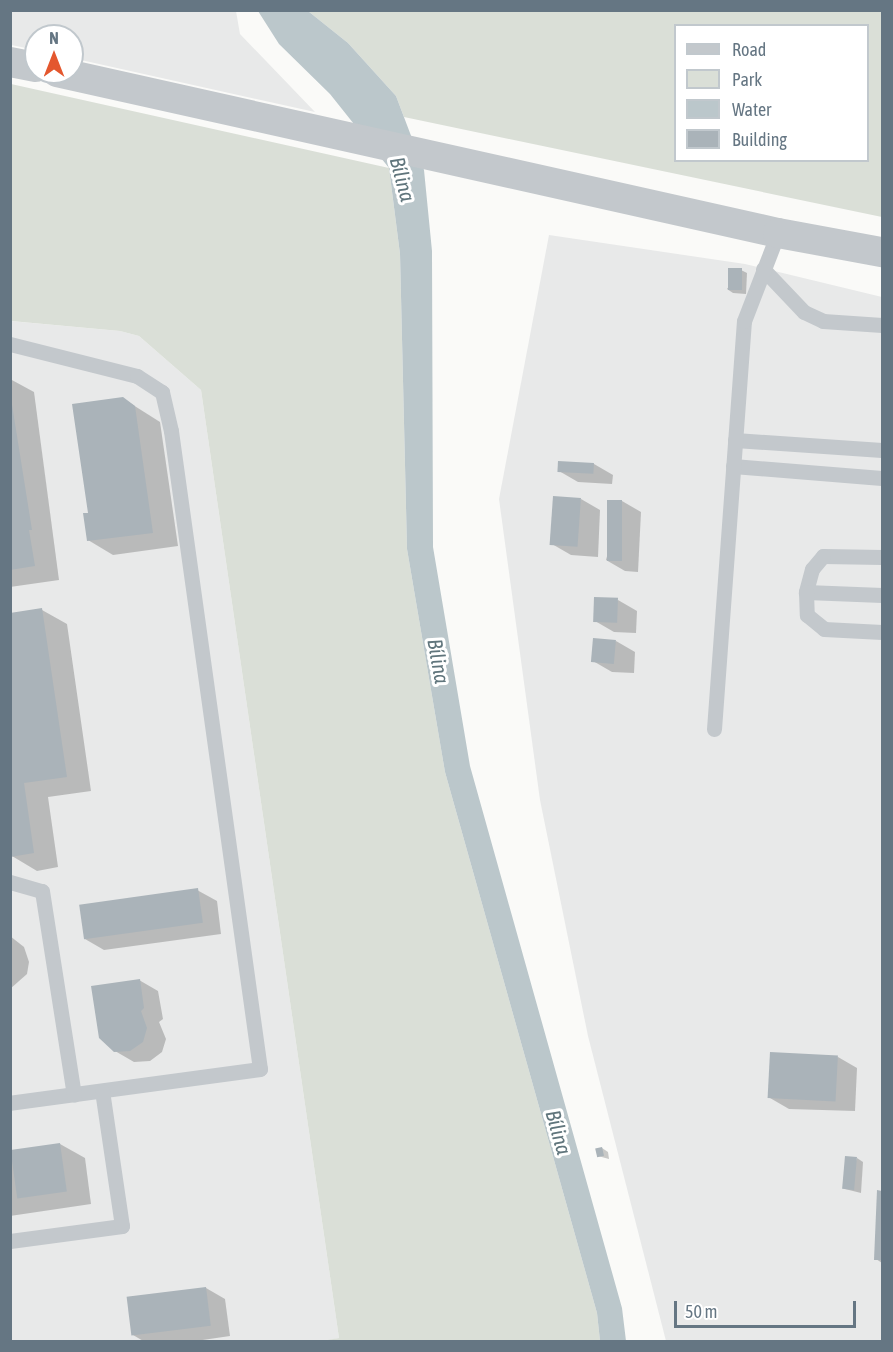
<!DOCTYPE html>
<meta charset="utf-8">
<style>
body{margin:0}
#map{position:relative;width:893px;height:1352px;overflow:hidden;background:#fafaf8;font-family:"Asap Condensed",sans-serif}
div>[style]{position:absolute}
.built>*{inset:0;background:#e8e9e9}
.green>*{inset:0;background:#dadfd7}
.water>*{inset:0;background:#bbc7cb}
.shadow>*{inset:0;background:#0003}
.building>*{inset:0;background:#aab3b9;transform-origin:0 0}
.service>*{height:15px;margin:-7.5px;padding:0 7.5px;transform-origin:7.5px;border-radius:7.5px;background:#c3c8cc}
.minor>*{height:30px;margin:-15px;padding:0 15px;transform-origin:15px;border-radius:15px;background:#c3c8cc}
span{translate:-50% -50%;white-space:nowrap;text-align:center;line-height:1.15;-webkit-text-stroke:6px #fff;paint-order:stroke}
.water-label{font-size:21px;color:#60757c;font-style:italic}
.frame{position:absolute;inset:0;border:12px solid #657683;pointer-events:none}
.legend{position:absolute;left:674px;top:24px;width:195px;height:138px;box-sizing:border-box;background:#fff;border:2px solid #c1c8cd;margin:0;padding:8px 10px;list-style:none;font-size:18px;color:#657683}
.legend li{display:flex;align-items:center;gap:12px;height:30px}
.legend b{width:30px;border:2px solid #c1c8cd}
.north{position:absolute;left:24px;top:24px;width:60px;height:60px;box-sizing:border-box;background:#fff;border:2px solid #c1c8cd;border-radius:50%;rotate:0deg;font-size:16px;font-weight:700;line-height:24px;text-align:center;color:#657683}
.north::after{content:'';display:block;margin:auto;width:21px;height:27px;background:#e4572e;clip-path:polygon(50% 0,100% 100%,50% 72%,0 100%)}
.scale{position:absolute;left:674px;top:1301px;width:182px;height:27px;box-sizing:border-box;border:3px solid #657683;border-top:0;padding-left:8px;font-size:18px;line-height:21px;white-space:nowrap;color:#657683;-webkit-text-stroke:4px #fff;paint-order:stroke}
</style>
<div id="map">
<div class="built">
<i style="clip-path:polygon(11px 10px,236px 11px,240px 34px,315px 112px,72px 58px,72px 36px,36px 36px,36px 50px,11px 45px)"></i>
<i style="clip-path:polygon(549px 235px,745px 264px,882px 297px,882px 1341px,666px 1341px,588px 1036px,540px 800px,499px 499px)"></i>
<i style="clip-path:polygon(10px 321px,120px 331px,139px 336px,201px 390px,339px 1338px,322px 1342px,11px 1341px)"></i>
</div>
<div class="green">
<i style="clip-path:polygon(evenodd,308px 11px,882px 11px,882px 217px,404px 117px,396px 96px,348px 43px,308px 11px,676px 26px,868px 26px,868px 160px,676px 160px,676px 26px)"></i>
<i style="clip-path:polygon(11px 84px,389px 168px,400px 254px,407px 549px,445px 772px,597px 1313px,600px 1341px,322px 1341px,339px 1338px,201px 390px,139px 336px,120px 331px,11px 321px)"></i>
</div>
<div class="water">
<i style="clip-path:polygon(258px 11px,308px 11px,348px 43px,396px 96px,424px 170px,432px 251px,433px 547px,470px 766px,622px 1308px,626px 1341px,600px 1341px,597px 1313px,445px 772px,407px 549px,400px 254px,389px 168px,330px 94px,279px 44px)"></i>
</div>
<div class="shadow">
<i style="clip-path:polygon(741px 270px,747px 273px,746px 294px,733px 293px,727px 289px)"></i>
<i style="clip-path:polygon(10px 379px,34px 392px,59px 580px,10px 587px)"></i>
<i style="clip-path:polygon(122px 398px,160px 422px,178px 546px,113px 555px,88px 540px,89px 514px)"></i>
<i style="clip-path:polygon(594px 464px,613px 475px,612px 484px,578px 482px,559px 471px)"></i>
<i style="clip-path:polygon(581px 499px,600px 510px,598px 557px,571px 555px,552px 544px)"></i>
<i style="clip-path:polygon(622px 501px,641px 512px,638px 572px,625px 571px,606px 560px)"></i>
<i style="clip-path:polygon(618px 600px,637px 611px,636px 633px,614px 632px,595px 621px)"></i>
<i style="clip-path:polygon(42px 610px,67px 624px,91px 791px,48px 797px,58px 867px,37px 871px,12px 856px)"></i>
<i style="clip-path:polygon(616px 641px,635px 652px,634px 673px,612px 672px,593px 661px)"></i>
<i style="clip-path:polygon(197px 890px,217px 901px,221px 934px,104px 950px,85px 939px)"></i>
<i style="clip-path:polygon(10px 936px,24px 947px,29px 962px,27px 974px,10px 989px)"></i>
<i style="clip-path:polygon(139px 980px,158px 991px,163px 1019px,159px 1022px,166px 1039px,162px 1052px,150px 1061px,134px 1062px,115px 1051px)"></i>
<i style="clip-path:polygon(838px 1057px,857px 1068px,855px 1111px,789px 1109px,770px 1098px)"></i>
<i style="clip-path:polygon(60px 1144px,85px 1158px,91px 1204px,10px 1216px,10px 1151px)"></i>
<i style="clip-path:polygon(602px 1148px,608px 1152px,609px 1159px,598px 1156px)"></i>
<i style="clip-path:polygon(857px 1158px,863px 1162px,861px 1193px,845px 1189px)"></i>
<i style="clip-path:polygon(879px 1192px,882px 1192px,882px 1263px,876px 1259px)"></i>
<i style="clip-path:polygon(206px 1288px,225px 1299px,230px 1336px,189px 1342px,145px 1342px,133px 1335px)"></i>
</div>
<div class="building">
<i style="left:728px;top:268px;width:14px;height:22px"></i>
<i style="clip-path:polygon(10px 392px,32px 530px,29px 530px,35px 566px,10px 570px)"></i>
<i style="clip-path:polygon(123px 397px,135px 406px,153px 533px,87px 541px,83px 513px,88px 513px,72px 404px)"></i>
<i style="left:558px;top:461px;width:36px;height:11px;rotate:3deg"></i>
<i style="left:553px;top:496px;width:28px;height:49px;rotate:4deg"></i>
<i style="left:607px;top:500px;width:15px;height:61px"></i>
<i style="left:594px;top:597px;width:24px;height:25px;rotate:2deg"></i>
<i style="clip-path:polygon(42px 608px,67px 777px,24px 783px,34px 853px,10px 857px,10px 613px)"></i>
<i style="left:593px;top:638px;width:23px;height:24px;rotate:5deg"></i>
<i style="left:198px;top:888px;width:35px;height:120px;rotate:82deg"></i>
<i style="clip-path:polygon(140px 979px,144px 1008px,141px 1011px,147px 1028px,143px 1042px,130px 1051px,114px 1052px,99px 1038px,91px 986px)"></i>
<i style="left:770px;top:1052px;width:68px;height:46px;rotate:3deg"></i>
<i style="left:60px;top:1143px;width:49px;height:50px;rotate:82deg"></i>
<i style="left:602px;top:1147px;width:9px;height:7px;rotate:77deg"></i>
<i style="left:845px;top:1156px;width:12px;height:33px;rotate:5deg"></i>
<i style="clip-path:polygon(877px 1190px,882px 1191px,882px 1260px,874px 1260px)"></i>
<i style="left:206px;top:1287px;width:39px;height:80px;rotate:83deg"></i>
</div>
<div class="service">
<i style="left:763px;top:269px;width:59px;rotate:46.4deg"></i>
<i style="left:804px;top:312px;width:21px;rotate:25deg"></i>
<i style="left:823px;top:321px;width:59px;rotate:3.9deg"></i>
<i style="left:10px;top:344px;width:131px;rotate:14.1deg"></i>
<i style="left:137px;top:376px;width:30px;rotate:33deg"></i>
<i style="left:162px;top:392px;width:40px;rotate:77deg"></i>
<i style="left:171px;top:431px;width:644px;rotate:82.06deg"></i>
<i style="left:260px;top:1069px;width:252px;rotate:172.3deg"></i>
<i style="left:735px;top:440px;width:147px;rotate:3.9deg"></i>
<i style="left:733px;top:466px;width:149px;rotate:4.6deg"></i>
<i style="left:882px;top:557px;width:59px;rotate:-179deg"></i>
<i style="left:823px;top:556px;width:17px;rotate:130deg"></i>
<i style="left:812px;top:569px;width:24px;rotate:105deg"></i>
<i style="left:806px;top:592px;width:76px;rotate:2.3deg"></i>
<i style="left:806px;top:592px;width:23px;rotate:88deg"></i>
<i style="left:807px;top:615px;width:22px;rotate:39deg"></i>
<i style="left:824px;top:629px;width:58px;rotate:3deg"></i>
<i style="left:714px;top:729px;width:409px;rotate:-85.8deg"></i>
<i style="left:744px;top:321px;width:94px;rotate:-68.9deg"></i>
<i style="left:10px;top:882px;width:33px;rotate:16deg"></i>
<i style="left:42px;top:891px;width:206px;rotate:81.1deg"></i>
<i style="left:10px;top:1241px;width:113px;rotate:-7.6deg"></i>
<i style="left:122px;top:1226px;width:136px;rotate:-98.4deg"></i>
</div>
<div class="minor">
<i style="left:10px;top:62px;width:26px;rotate:11deg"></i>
<i style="left:57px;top:72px;width:739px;rotate:12.59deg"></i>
<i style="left:778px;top:233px;width:106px;rotate:10.4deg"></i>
</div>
<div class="water-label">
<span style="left:403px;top:179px;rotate:75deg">Bílina</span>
<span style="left:439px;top:661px;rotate:80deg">Bílina</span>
<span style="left:559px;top:1132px;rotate:74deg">Bílina</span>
</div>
<div class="frame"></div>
<ul class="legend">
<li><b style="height:8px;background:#c3c8cc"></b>Road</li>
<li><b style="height:16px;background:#dadfd7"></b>Park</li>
<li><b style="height:16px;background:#bbc7cb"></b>Water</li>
<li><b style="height:16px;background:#aab3b9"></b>Building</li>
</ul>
<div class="north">N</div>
<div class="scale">50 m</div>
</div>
